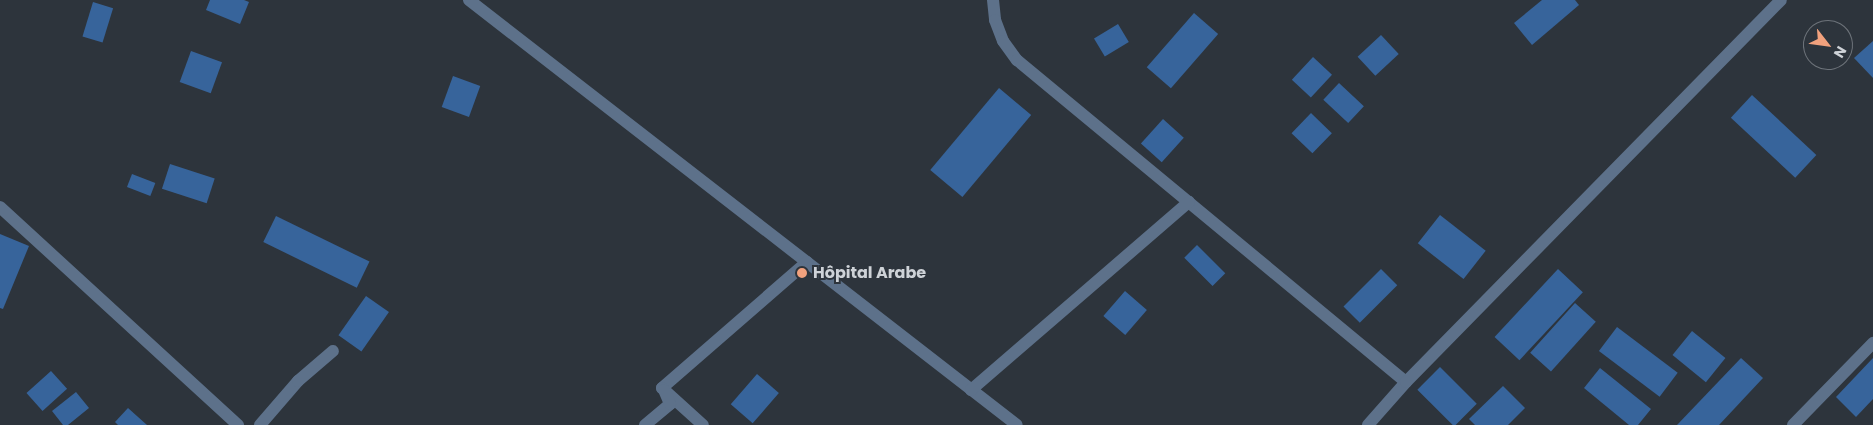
<!DOCTYPE html>
<meta charset="utf-8">
<style>
body{margin:0}
#map{position:relative;width:1873px;height:425px;overflow:hidden;background:#2d343c;font-family:Poppins,sans-serif}
div>[style]{position:absolute}
.building>*{inset:0;background:#37649b;transform-origin:0 0}
.minor>*{height:12px;margin:-6px;padding:0 6px;transform-origin:6px;border-radius:6px;background:#5d718a}
.dots>*{width:14px;height:14px;translate:-50% -50%;box-sizing:border-box;border:2px solid #2d343c;border-radius:50%}
span{translate:-50% -50%;white-space:nowrap;text-align:center;line-height:1.15;-webkit-text-stroke:4px #2d343c;paint-order:stroke}
.poi-label{font-size:16px;color:#ced2d7;font-weight:700}
.left{translate:0 -50%;text-align:left}
.north{position:absolute;left:1803px;top:20px;width:50px;height:50px;box-sizing:border-box;background:#2d343c;border:1px solid #6d737a;border-radius:50%;rotate:120deg;font-size:14px;font-weight:700;line-height:20px;text-align:center;color:#ced2d7}
.north::after{content:'';display:block;margin:auto;width:18px;height:22px;background:#f1a17d;clip-path:polygon(50% 0,100% 100%,50% 72%,0 100%)}
</style>
<div id="map">
<div class="building">
<i style="clip-path:polygon(210px 0,244px 0,249px 2px,240px 24px,206px 10px)"></i>
<i style="clip-path:polygon(1542px 0,1575px 0,1579px 5px,1532px 45px,1514px 23px)"></i>
<i style="left:93px;top:2px;width:21px;height:36px;rotate:17deg"></i>
<i style="left:1194px;top:13px;width:32px;height:72px;rotate:41deg"></i>
<i style="left:1118px;top:24px;width:21px;height:28px;rotate:59deg"></i>
<i style="left:1381px;top:35px;width:26px;height:32px;rotate:47deg"></i>
<i style="clip-path:polygon(1873px 41px,1873px 78px,1854px 58px)"></i>
<i style="left:191px;top:51px;width:33px;height:33px;rotate:20deg"></i>
<i style="left:1313px;top:57px;width:26px;height:31px;rotate:43deg"></i>
<i style="left:453px;top:76px;width:29px;height:33px;rotate:20deg"></i>
<i style="left:1339px;top:83px;width:34px;height:23px;rotate:43deg"></i>
<i style="left:999px;top:88px;width:42px;height:107px;rotate:40deg"></i>
<i style="left:1752px;top:95px;width:88px;height:31px;rotate:43deg"></i>
<i style="left:1311px;top:113px;width:29px;height:28px;rotate:44deg"></i>
<i style="left:1163px;top:119px;width:28px;height:33px;rotate:42deg"></i>
<i style="left:170px;top:164px;width:47px;height:26px;rotate:18deg"></i>
<i style="left:132px;top:174px;width:25px;height:14px;rotate:21deg"></i>
<i style="left:1440px;top:215px;width:58px;height:36px;rotate:38deg"></i>
<i style="left:276px;top:216px;width:104px;height:29px;rotate:26deg"></i>
<i style="clip-path:polygon(0 234px,29px 246px,3px 309px,0 308px)"></i>
<i style="left:1197px;top:245px;width:40px;height:18px;rotate:45deg"></i>
<i style="left:1381px;top:269px;width:23px;height:53px;rotate:45deg"></i>
<i style="left:1558px;top:269px;width:34px;height:93px;rotate:43deg"></i>
<i style="left:1125px;top:291px;width:29px;height:33px;rotate:41deg"></i>
<i style="left:366px;top:296px;width:28px;height:48px;rotate:35deg"></i>
<i style="left:1575px;top:303px;width:28px;height:67px;rotate:42deg"></i>
<i style="left:1617px;top:327px;width:76px;height:30px;rotate:37deg"></i>
<i style="left:1692px;top:331px;width:43px;height:31px;rotate:39deg"></i>
<i style="clip-path:polygon(1741px 358px,1763px 378px,1719px 425px,1677px 425px)"></i>
<i style="clip-path:polygon(1873px 358px,1873px 399px,1856px 417px,1836px 397px)"></i>
<i style="left:1440px;top:367px;width:52px;height:32px;rotate:45deg"></i>
<i style="clip-path:polygon(1600px 368px,1651px 409px,1638px 425px,1629px 425px,1584px 388px)"></i>
<i style="left:51px;top:371px;width:24px;height:33px;rotate:48deg"></i>
<i style="left:757px;top:374px;width:29px;height:40px;rotate:41deg"></i>
<i style="clip-path:polygon(1503px 386px,1525px 408px,1508px 425px,1475px 425px,1469px 419px)"></i>
<i style="clip-path:polygon(76px 392px,89px 408px,68px 425px,63px 425px,52px 411px)"></i>
<i style="clip-path:polygon(128px 408px,147px 425px,118px 425px,115px 422px)"></i>
</div>
<div class="minor">
<i style="left:469px;top:0;width:693px;rotate:37.8deg"></i>
<i style="left:993px;top:0;width:20px;rotate:84deg"></i>
<i style="left:995px;top:20px;width:22px;rotate:69deg"></i>
<i style="left:1003px;top:41px;width:24px;rotate:54deg"></i>
<i style="left:1017px;top:60px;width:505px;rotate:39.62deg"></i>
<i style="left:0;top:207px;width:323px;rotate:42.5deg"></i>
<i style="left:662px;top:388px;width:192px;rotate:-41deg"></i>
<i style="left:662px;top:388px;width:55px;rotate:42.1deg"></i>
<i style="left:971px;top:390px;width:288px;rotate:-40.8deg"></i>
<i style="left:260px;top:425px;width:58px;rotate:-49.2deg"></i>
<i style="left:298px;top:381px;width:46px;rotate:-40.6deg"></i>
<i style="left:645px;top:425px;width:33px;rotate:-40deg"></i>
<i style="left:670px;top:404px;width:15px;rotate:-113deg"></i>
<i style="left:1368px;top:425px;width:57px;rotate:-48.5deg"></i>
<i style="left:1406px;top:382px;width:535px;rotate:-45.53deg"></i>
<i style="left:1793px;top:425px;width:115px;rotate:-45.7deg"></i>
</div>
<div class="dots">
<i style="left:802px;top:273px;background:#f1a17d"></i>
</div>
<div class="poi-label">
<span class="left" style="left:813px;top:273px">Hôpital Arabe</span>
</div>
<div class="north">N</div>
</div>
